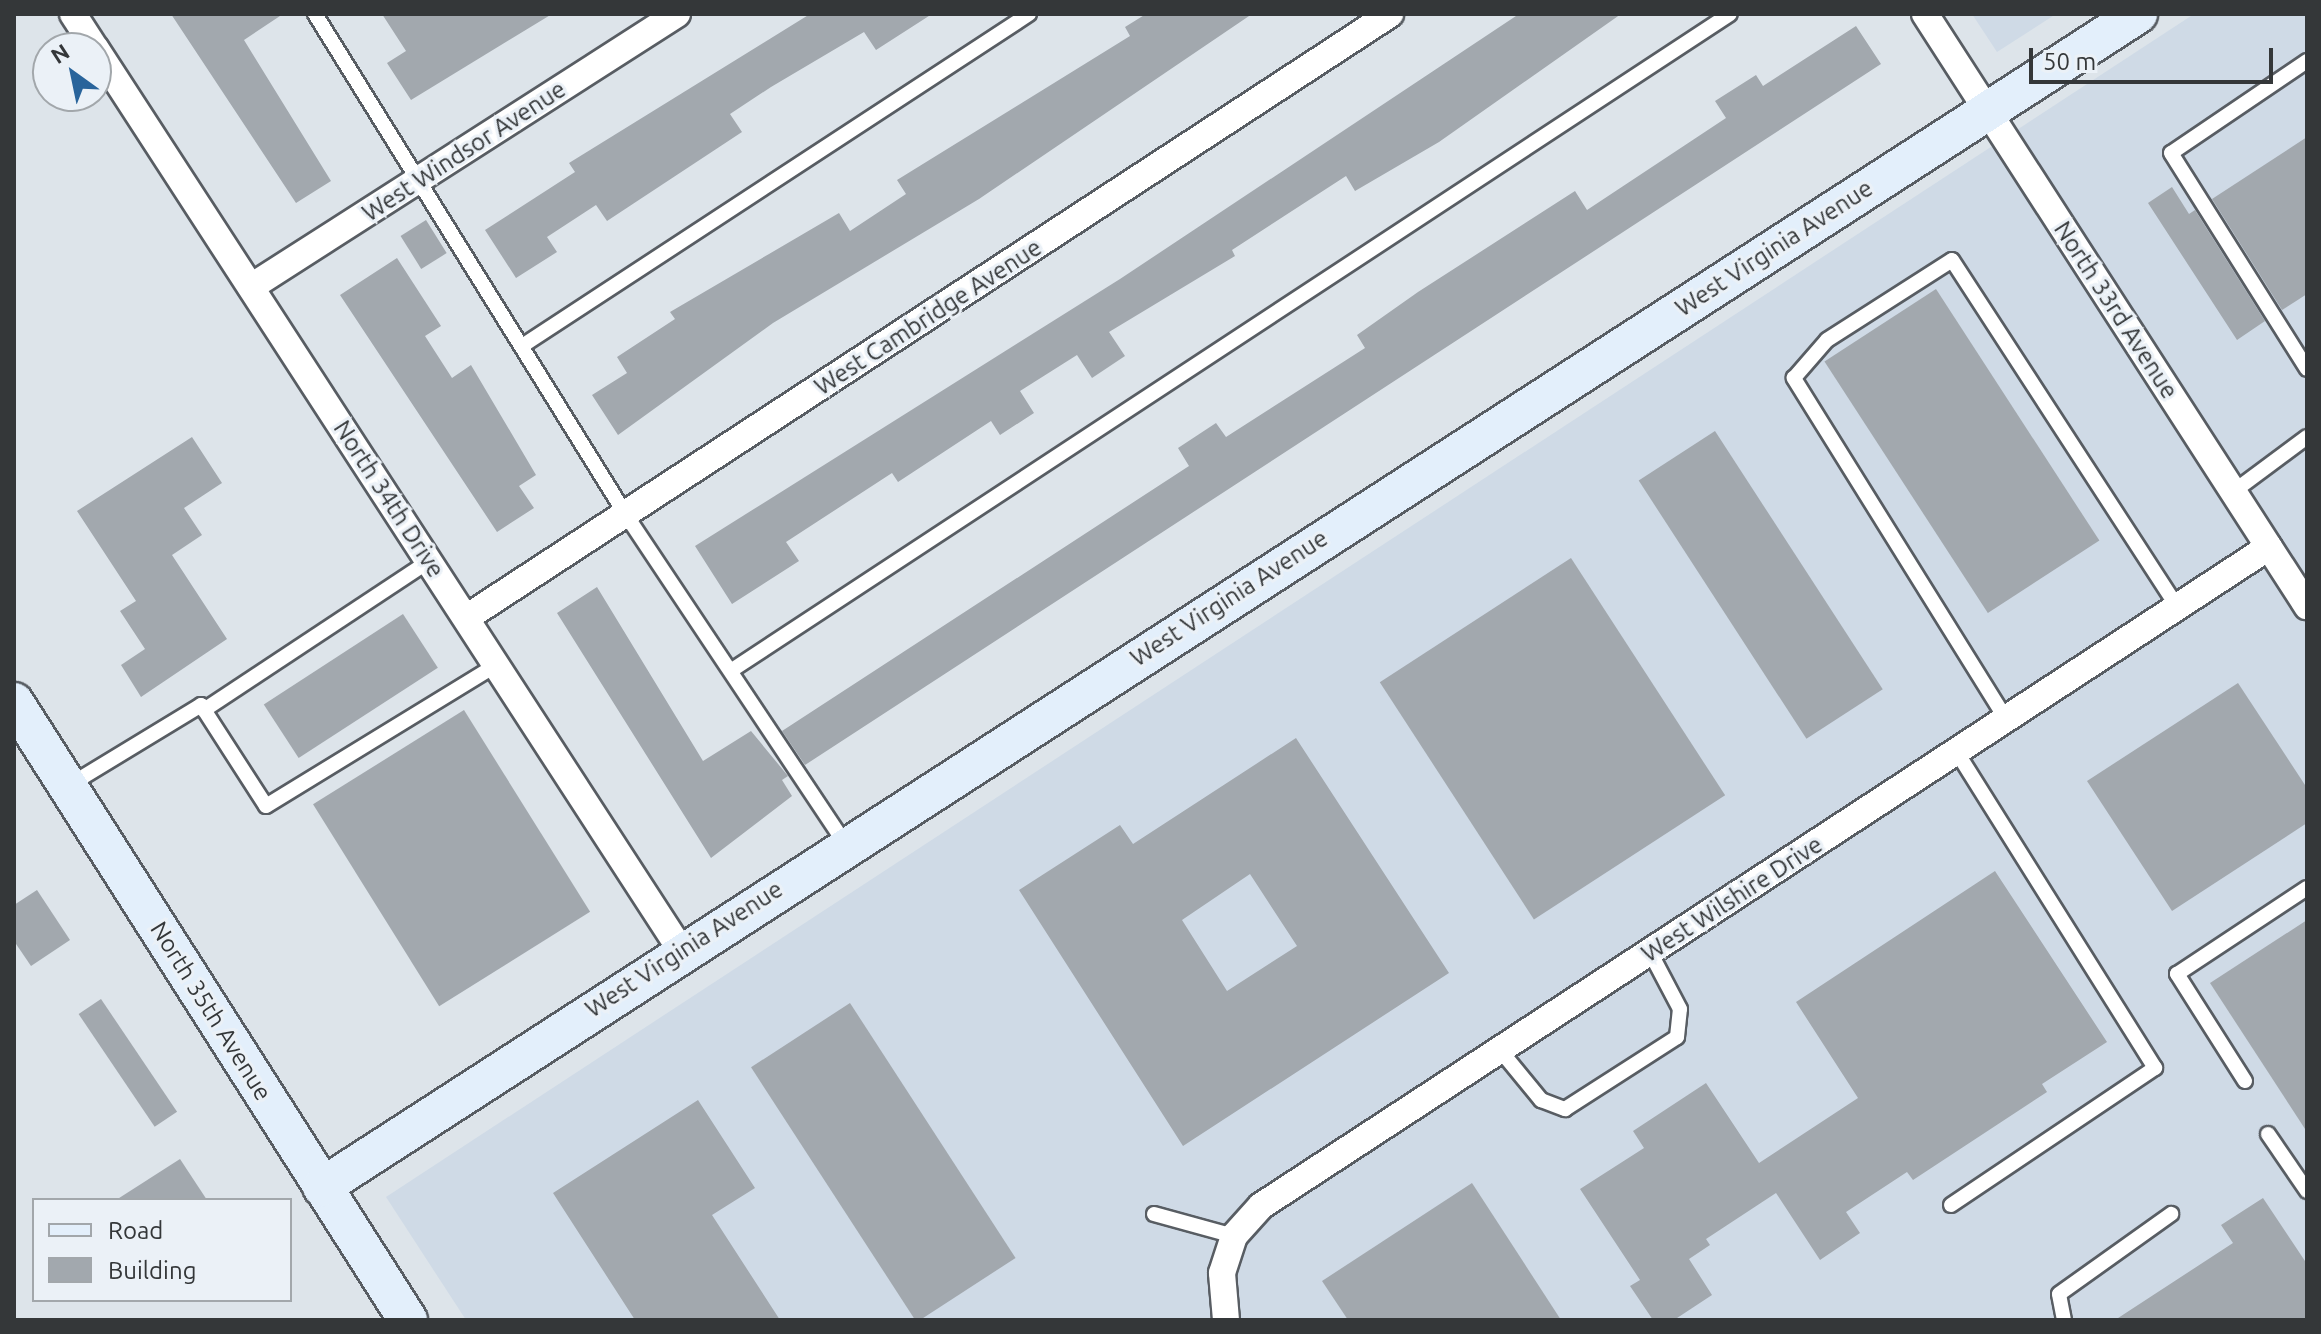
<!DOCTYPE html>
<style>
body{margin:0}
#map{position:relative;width:2321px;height:1334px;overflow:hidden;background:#dde4ea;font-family:Ubuntu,sans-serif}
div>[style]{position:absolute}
.built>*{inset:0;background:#cfdae6}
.building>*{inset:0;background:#a2a8ae;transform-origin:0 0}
.roads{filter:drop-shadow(2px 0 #585d63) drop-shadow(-2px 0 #585d63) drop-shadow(0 2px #585d63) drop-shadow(0 -2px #585d63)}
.lane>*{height:14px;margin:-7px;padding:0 7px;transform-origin:7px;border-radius:7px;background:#fff}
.street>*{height:26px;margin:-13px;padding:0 13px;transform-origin:13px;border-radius:13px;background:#fff}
.secondary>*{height:38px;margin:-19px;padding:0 19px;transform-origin:19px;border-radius:19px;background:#e3effb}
span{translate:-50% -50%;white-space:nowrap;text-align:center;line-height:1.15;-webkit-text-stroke:6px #ebf1f7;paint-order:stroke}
.street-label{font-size:24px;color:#343739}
.frame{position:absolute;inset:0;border:16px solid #343739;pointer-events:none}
.legend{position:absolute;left:32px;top:1198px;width:260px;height:104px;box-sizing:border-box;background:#ebf1f7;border:2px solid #a2a7ab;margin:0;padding:10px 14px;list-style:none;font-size:24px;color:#343739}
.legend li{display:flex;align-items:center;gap:16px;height:40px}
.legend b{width:40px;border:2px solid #a2a7ab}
.north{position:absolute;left:32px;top:32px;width:80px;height:80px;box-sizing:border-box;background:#ebf1f7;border:2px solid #a2a7ab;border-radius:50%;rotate:327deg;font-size:22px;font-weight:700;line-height:32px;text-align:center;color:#343739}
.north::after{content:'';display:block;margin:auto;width:28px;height:36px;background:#29649b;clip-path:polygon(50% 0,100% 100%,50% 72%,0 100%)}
.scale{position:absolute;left:2029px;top:48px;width:244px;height:36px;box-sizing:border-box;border:4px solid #343739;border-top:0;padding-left:10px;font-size:24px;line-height:28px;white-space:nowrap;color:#343739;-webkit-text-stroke:6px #ebf1f7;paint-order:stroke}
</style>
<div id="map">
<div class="built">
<i style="clip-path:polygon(1972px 14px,2056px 14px,1997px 52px)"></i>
<i style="clip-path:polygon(2194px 14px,2307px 14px,2307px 1320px,466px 1320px,386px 1197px)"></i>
</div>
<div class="building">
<i style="clip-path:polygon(171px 14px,283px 14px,244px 40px,331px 181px,296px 203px)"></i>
<i style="clip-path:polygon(382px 14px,552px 14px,411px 100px,387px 63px,406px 51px)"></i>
<i style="clip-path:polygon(810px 14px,932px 14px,876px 50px,864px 32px,771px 87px,730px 114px,742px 132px,607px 221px,596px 205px,547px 237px,557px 252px,516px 278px,485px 230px,575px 172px,569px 163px)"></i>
<i style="clip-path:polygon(1146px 14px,1252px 14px,979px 199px,773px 323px,618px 435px,592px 395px,627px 373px,617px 357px,675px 319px,670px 312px,839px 213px,850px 231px,906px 194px,897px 180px,1130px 36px,1125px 27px)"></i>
<i style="clip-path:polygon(1519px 14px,1621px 14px,1439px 142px,1355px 191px,1346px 176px,1232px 250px,1235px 256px,1109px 332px,1125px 356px,1092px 378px,1077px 355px,1020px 391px,1034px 413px,1000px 435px,991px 421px,898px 482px,892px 473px,786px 542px,799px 561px,732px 604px,695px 546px,1120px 279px)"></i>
<i style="clip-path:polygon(1856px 26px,1881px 64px,805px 765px,782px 731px,1189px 466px,1178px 448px,1216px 423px,1226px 437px,1365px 348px,1357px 335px,1418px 292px,1575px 191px,1587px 210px,1726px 118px,1715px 101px,1756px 75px,1763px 86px)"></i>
<i style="clip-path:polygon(2307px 137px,2307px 294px,2282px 310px,2212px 199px)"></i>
<i style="clip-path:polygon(2172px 187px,2189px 214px,2195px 210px,2265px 321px,2237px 340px,2148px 203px)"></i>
<i style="left:426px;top:220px;width:39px;height:30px;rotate:58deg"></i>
<i style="clip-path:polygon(397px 258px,441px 326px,425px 336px,452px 378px,471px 365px,536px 475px,519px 486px,534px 508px,497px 532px,340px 295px)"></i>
<i style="left:1936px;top:289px;width:300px;height:133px;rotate:57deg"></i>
<i style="left:1715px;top:431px;width:308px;height:91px;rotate:57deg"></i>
<i style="clip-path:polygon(192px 437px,222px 483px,184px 508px,202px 535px,172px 555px,227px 639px,141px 697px,121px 665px,145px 649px,120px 611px,136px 601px,77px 511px)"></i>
<i style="left:1571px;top:558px;width:283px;height:228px;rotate:57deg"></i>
<i style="clip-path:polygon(597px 587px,703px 761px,751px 731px,788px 776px,782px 780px,792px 796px,711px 858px,557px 613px)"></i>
<i style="left:403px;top:614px;width:64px;height:166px;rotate:57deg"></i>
<i style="clip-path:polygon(2238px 683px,2307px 788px,2307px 823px,2172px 911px,2087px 781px)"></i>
<i style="left:464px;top:710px;width:238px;height:178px;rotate:58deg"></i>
<i style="clip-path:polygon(evenodd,1296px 738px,1449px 973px,1183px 1146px,1019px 890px,1120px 825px,1133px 844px,1296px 738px,1250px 874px,1297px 946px,1227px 991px,1182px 920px,1250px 874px)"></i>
<i style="clip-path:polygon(1995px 871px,2107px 1042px,2042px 1084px,2047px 1092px,1913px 1180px,1907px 1172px,1846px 1212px,1860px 1233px,1820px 1260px,1776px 1193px,1706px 1239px,1710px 1245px,1689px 1259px,1712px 1295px,1674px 1320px,1653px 1320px,1630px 1286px,1640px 1280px,1580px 1189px,1644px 1148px,1633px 1131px,1706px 1083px,1759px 1163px,1858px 1098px,1796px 1002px)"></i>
<i style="clip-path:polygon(37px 890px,70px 940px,31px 966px,14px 941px,14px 905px)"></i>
<i style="clip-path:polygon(2307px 920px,2307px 1132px,2210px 983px)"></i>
<i style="left:101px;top:999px;width:136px;height:27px;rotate:56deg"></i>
<i style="left:850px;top:1003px;width:304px;height:118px;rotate:57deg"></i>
<i style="clip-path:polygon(698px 1100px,755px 1188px,712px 1215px,780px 1320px,635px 1320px,553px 1193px)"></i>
<i style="clip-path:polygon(180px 1159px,207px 1200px,116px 1200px)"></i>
<i style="clip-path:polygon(1472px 1183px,1561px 1320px,1348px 1320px,1322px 1281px)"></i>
<i style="clip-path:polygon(2263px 1198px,2307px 1264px,2307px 1320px,2115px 1320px,2233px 1243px,2221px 1225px)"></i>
</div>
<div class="roads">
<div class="lane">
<i style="left:315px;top:14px;width:590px;rotate:58.17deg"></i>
<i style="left:626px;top:515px;width:397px;rotate:56.3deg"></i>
<i style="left:2307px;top:61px;width:164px;rotate:145.9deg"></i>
<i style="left:2171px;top:153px;width:255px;rotate:57.8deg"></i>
<i style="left:522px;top:346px;width:606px;rotate:-33.22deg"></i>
<i style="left:2233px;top:492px;width:92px;rotate:-36.6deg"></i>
<i style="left:732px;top:670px;width:1194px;rotate:-33.32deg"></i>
<i style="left:204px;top:710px;width:270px;rotate:-33.5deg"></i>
<i style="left:2006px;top:719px;width:402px;rotate:-121.9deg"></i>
<i style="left:1794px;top:378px;width:50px;rotate:-49deg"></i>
<i style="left:1827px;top:340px;width:148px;rotate:-32.6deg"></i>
<i style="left:1952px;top:260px;width:414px;rotate:57deg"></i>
<i style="left:68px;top:786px;width:156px;rotate:-31.3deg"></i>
<i style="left:201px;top:705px;width:120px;rotate:57.2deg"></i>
<i style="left:266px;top:806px;width:270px;rotate:-31.5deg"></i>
<i style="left:1500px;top:1050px;width:65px;rotate:50.6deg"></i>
<i style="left:1541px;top:1100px;width:26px;rotate:21deg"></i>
<i style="left:1565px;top:1109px;width:133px;rotate:-32.7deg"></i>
<i style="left:1677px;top:1037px;width:28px;rotate:-84deg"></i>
<i style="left:1680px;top:1009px;width:64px;rotate:-117.8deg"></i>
<i style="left:2245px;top:1081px;width:127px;rotate:-122.4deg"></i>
<i style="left:2177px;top:974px;width:156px;rotate:-33.5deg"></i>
<i style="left:2268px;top:1134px;width:69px;rotate:55.6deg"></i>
<i style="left:1951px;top:1205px;width:246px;rotate:-33.9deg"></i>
<i style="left:2155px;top:1068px;width:373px;rotate:-122.1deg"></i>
<i style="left:1154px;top:1214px;width:83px;rotate:15.4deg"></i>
<i style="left:2064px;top:1320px;width:26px;rotate:-101deg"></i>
<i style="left:2059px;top:1294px;width:138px;rotate:-35.5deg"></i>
</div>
<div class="street">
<i style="left:73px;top:14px;width:40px;rotate:57.1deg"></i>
<i style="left:1925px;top:14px;width:705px;rotate:57.17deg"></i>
<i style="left:96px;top:49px;width:1074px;rotate:57.01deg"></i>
<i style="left:251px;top:287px;width:506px;rotate:-32.65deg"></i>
<i style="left:466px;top:618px;width:1104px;rotate:-33.17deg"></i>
<i style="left:1226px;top:1320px;width:47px;rotate:-94.9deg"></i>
<i style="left:1222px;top:1273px;width:39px;rotate:-72deg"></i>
<i style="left:1234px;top:1236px;width:40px;rotate:-48deg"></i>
<i style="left:1261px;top:1206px;width:1204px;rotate:-33.18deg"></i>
</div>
<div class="secondary">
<i style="left:14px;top:702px;width:733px;rotate:57.48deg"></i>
<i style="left:322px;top:1187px;width:2162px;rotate:-32.86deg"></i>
</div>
</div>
<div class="street-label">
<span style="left:464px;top:151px;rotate:-33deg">West Windsor Avenue</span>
<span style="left:1774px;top:248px;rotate:-33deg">West Virginia Avenue</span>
<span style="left:2116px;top:310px;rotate:57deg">North 33rd Avenue</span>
<span style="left:928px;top:317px;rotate:-33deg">West Cambridge Avenue</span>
<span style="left:389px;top:499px;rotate:57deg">North 34th Drive</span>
<span style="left:1229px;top:598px;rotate:-33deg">West Virginia Avenue</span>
<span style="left:1732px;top:899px;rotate:-33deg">West Wilshire Drive</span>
<span style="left:684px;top:949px;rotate:-33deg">West Virginia Avenue</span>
<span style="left:211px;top:1011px;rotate:58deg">North 35th Avenue</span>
</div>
<div class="frame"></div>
<ul class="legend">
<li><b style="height:10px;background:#e3effb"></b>Road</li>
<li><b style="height:22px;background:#a2a8ae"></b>Building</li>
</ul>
<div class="north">N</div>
<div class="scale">50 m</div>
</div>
